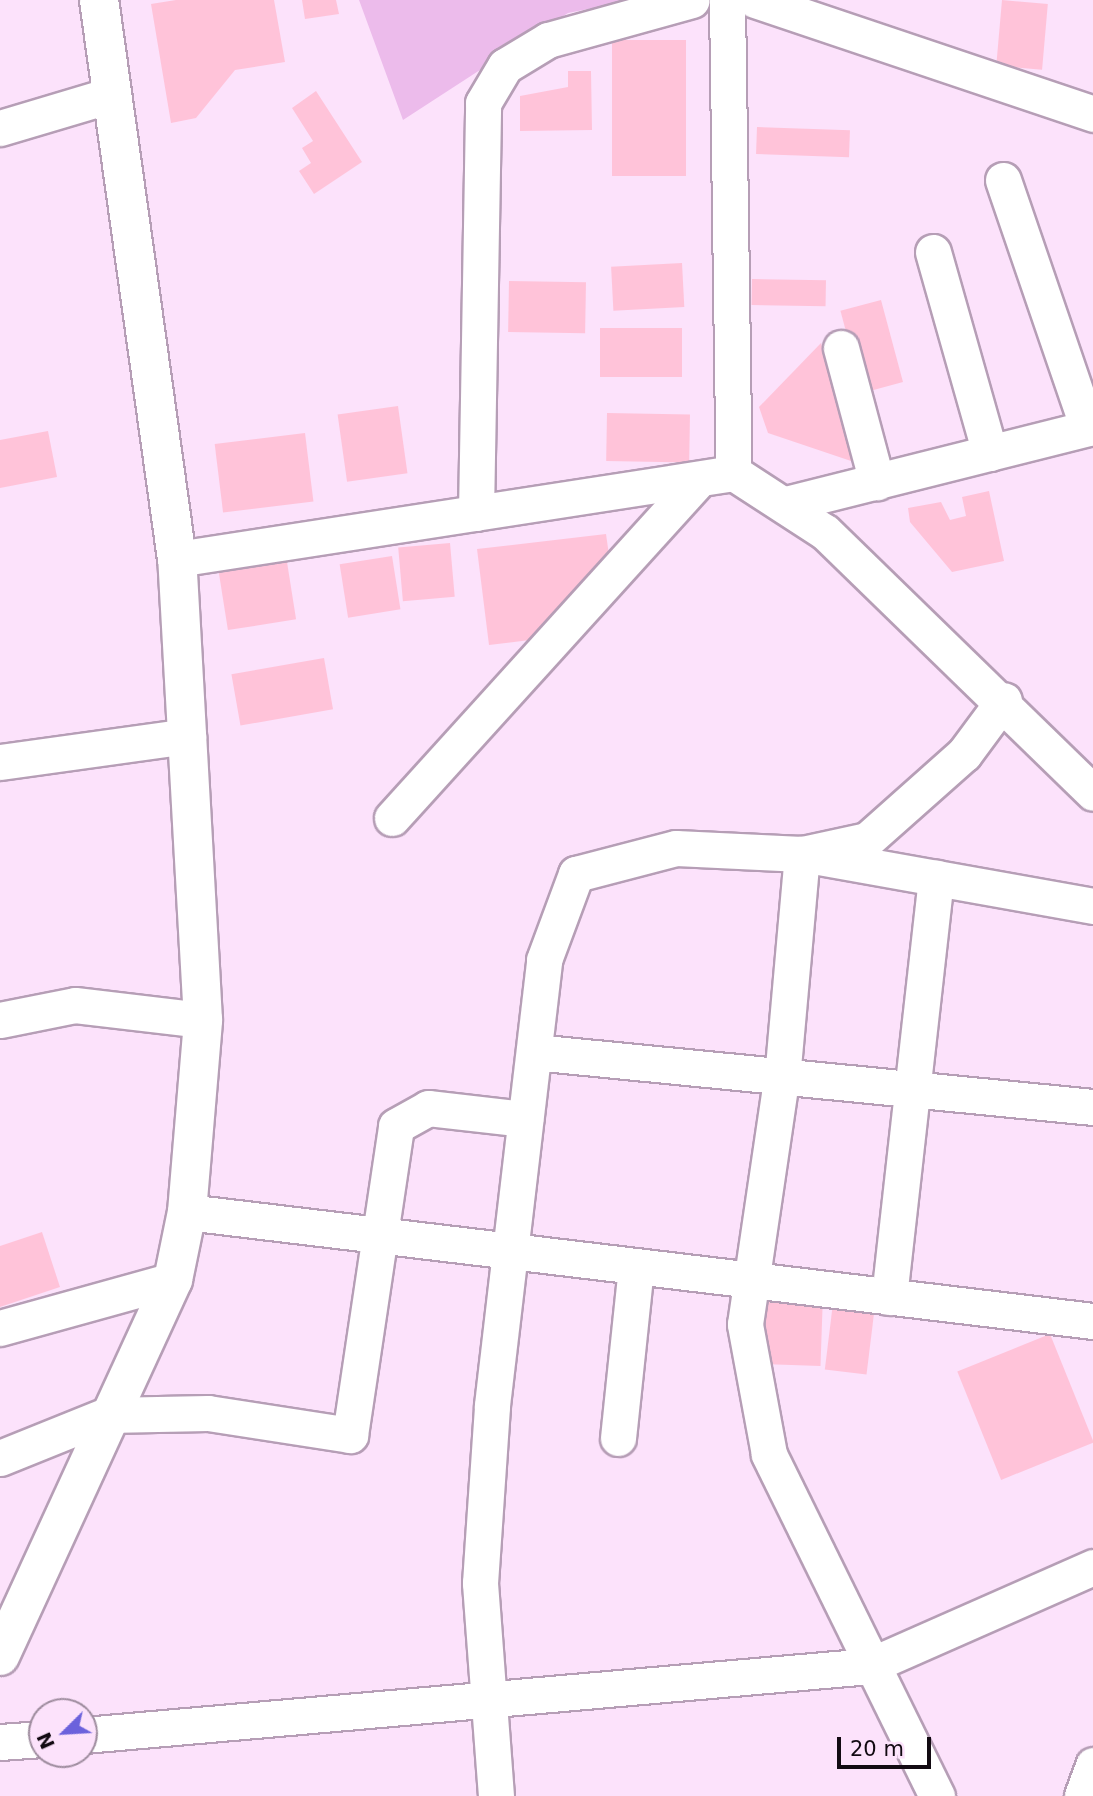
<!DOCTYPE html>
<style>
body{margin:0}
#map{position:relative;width:1093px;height:1796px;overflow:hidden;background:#fce2fb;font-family:"DejaVu Sans",sans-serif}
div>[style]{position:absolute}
.green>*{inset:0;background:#ecbbeb}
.building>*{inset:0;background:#ffc3d9;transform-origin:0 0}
.roads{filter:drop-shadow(2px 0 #b69eb6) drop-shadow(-2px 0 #b69eb6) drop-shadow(0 2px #b69eb6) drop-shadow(0 -2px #b69eb6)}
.minor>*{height:35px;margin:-17.5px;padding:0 17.5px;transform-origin:17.5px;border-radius:17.5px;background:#fff}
.secondary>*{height:38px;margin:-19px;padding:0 19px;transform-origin:19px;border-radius:19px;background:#fff}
span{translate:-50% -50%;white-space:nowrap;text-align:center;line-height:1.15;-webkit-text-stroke:5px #fce2fb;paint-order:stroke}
.north{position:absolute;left:28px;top:1698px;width:70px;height:70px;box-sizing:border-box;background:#fce2fb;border:2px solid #9e8c9e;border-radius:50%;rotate:246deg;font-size:19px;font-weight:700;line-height:28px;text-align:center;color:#120a12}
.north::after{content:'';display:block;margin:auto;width:24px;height:32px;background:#6b62dc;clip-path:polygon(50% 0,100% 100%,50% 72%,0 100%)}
.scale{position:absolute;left:837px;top:1737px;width:94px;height:32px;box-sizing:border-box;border:4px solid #120a12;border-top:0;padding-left:9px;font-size:21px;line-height:24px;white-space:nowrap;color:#120a12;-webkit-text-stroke:5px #fce2fb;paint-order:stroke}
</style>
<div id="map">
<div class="green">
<i style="clip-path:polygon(359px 0,633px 0,568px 13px,403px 120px)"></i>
</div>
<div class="building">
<i style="clip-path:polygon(176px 0,274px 0,285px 62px,235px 70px,196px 118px,171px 123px,151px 4px)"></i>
<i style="clip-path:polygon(302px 0,336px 0,339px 14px,305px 19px)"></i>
<i style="left:1002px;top:0;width:46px;height:66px;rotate:5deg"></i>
<i style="left:612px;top:40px;width:74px;height:136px"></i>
<i style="clip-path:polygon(568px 71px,591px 71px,592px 130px,520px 131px,520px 96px,568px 87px)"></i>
<i style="clip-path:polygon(316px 91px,362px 162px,314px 194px,299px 171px,311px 163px,302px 148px,313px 141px,292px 108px)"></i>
<i style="left:757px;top:127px;width:93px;height:27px;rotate:2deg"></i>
<i style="left:682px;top:263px;width:44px;height:71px;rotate:87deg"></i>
<i style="left:752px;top:279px;width:74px;height:26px;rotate:1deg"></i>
<i style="left:509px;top:281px;width:77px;height:51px;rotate:1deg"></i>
<i style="left:881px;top:300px;width:85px;height:42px;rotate:75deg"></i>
<i style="left:682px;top:328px;width:49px;height:82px;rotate:90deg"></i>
<i style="clip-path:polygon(821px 343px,854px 462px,768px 433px,759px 407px)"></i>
<i style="left:398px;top:406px;width:68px;height:61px;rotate:82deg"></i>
<i style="left:607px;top:413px;width:83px;height:48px;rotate:1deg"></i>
<i style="clip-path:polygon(48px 431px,57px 477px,0 488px,0 440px)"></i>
<i style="left:305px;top:433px;width:69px;height:91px;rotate:83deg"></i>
<i style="clip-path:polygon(989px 491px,1004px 561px,952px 572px,910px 522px,908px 508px,941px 502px,950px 520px,966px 516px,962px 497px)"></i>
<i style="clip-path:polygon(606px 534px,610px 562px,530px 640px,489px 645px,477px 549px)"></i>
<i style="left:450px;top:543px;width:54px;height:52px;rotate:85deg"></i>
<i style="left:392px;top:556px;width:54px;height:53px;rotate:81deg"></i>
<i style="left:287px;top:562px;width:58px;height:69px;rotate:81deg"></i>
<i style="left:324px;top:658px;width:52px;height:94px;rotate:80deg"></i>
<i style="clip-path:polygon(42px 1232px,60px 1287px,0 1307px,0 1246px)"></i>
<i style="left:764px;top:1293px;width:59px;height:71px;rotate:2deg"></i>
<i style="left:833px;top:1303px;width:42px;height:67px;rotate:7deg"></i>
<i style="left:1050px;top:1334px;width:117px;height:100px;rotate:68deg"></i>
</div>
<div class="roads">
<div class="minor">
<i style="left:727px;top:0;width:473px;rotate:89.2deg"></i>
<i style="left:755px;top:0;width:357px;rotate:18.6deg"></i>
<i style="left:0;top:128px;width:116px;rotate:-16.6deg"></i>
<i style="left:1003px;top:180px;width:262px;rotate:71.1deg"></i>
<i style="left:933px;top:252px;width:209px;rotate:74.2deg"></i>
<i style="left:841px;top:348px;width:139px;rotate:75deg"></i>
<i style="left:786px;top:504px;width:317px;rotate:-14.1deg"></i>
<i style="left:476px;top:513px;width:410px;rotate:-89deg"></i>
<i style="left:483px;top:103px;width:43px;rotate:-59.3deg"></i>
<i style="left:505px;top:66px;width:50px;rotate:-31.2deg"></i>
<i style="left:548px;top:40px;width:149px;rotate:-15.5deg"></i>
<i style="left:177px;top:559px;width:564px;rotate:-8.78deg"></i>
<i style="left:734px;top:473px;width:108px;rotate:33deg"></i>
<i style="left:825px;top:532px;width:374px;rotate:44.2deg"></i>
<i style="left:0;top:762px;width:190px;rotate:-7.9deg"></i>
<i style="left:392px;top:818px;width:457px;rotate:-47.8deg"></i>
<i style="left:0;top:1020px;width:76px;rotate:-11.3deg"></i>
<i style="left:75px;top:1005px;width:129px;rotate:6.7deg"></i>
<i style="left:534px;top:1052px;width:562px;rotate:5.62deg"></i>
<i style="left:187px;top:1212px;width:913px;rotate:6.86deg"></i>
<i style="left:889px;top:1297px;width:422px;rotate:-83.6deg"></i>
<i style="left:0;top:1328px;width:180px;rotate:-15.5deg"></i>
<i style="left:618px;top:1438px;width:171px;rotate:-84deg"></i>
<i style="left:0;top:1458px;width:115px;rotate:-21.9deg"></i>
<i style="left:107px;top:1415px;width:101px;rotate:-1.1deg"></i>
<i style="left:208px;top:1413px;width:144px;rotate:8.8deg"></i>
<i style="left:350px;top:1435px;width:312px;rotate:-81.5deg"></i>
<i style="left:396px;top:1126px;width:37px;rotate:-29deg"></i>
<i style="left:428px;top:1108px;width:98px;rotate:6.5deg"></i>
<i style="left:84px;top:1735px;width:788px;rotate:-5.02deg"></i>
<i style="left:869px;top:1666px;width:245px;rotate:-23.8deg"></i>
<i style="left:0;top:1742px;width:42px;rotate:-4.1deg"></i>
<i style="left:496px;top:1796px;width:214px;rotate:-94.3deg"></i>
<i style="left:480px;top:1583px;width:178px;rotate:-86.1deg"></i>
<i style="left:492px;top:1405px;width:448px;rotate:-83.3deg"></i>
<i style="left:544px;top:960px;width:92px;rotate:-69.6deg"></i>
<i style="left:576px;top:874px;width:103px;rotate:-14.6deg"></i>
<i style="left:676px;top:848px;width:126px;rotate:2.7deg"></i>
<i style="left:802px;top:854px;width:296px;rotate:10.1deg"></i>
<i style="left:937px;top:1796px;width:381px;rotate:-116.2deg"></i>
<i style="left:769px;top:1454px;width:132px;rotate:-100.5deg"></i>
<i style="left:745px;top:1324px;width:260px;rotate:-81.6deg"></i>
<i style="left:783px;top:1067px;width:214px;rotate:-84.9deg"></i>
<i style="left:802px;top:854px;width:66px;rotate:-12.2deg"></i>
<i style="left:867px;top:840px;width:130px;rotate:-41.6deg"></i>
<i style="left:964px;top:754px;width:67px;rotate:-53.5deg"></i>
<i style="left:1082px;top:1796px;width:33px;rotate:-70deg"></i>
</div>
<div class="secondary">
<i style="left:0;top:1656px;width:414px;rotate:-65.3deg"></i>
<i style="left:173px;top:1280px;width:69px;rotate:-78.4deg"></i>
<i style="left:187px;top:1212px;width:193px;rotate:-85.2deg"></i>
<i style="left:203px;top:1020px;width:462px;rotate:-93.2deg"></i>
<i style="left:177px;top:559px;width:564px;rotate:-97.94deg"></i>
</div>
</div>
<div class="north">N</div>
<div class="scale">20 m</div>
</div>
